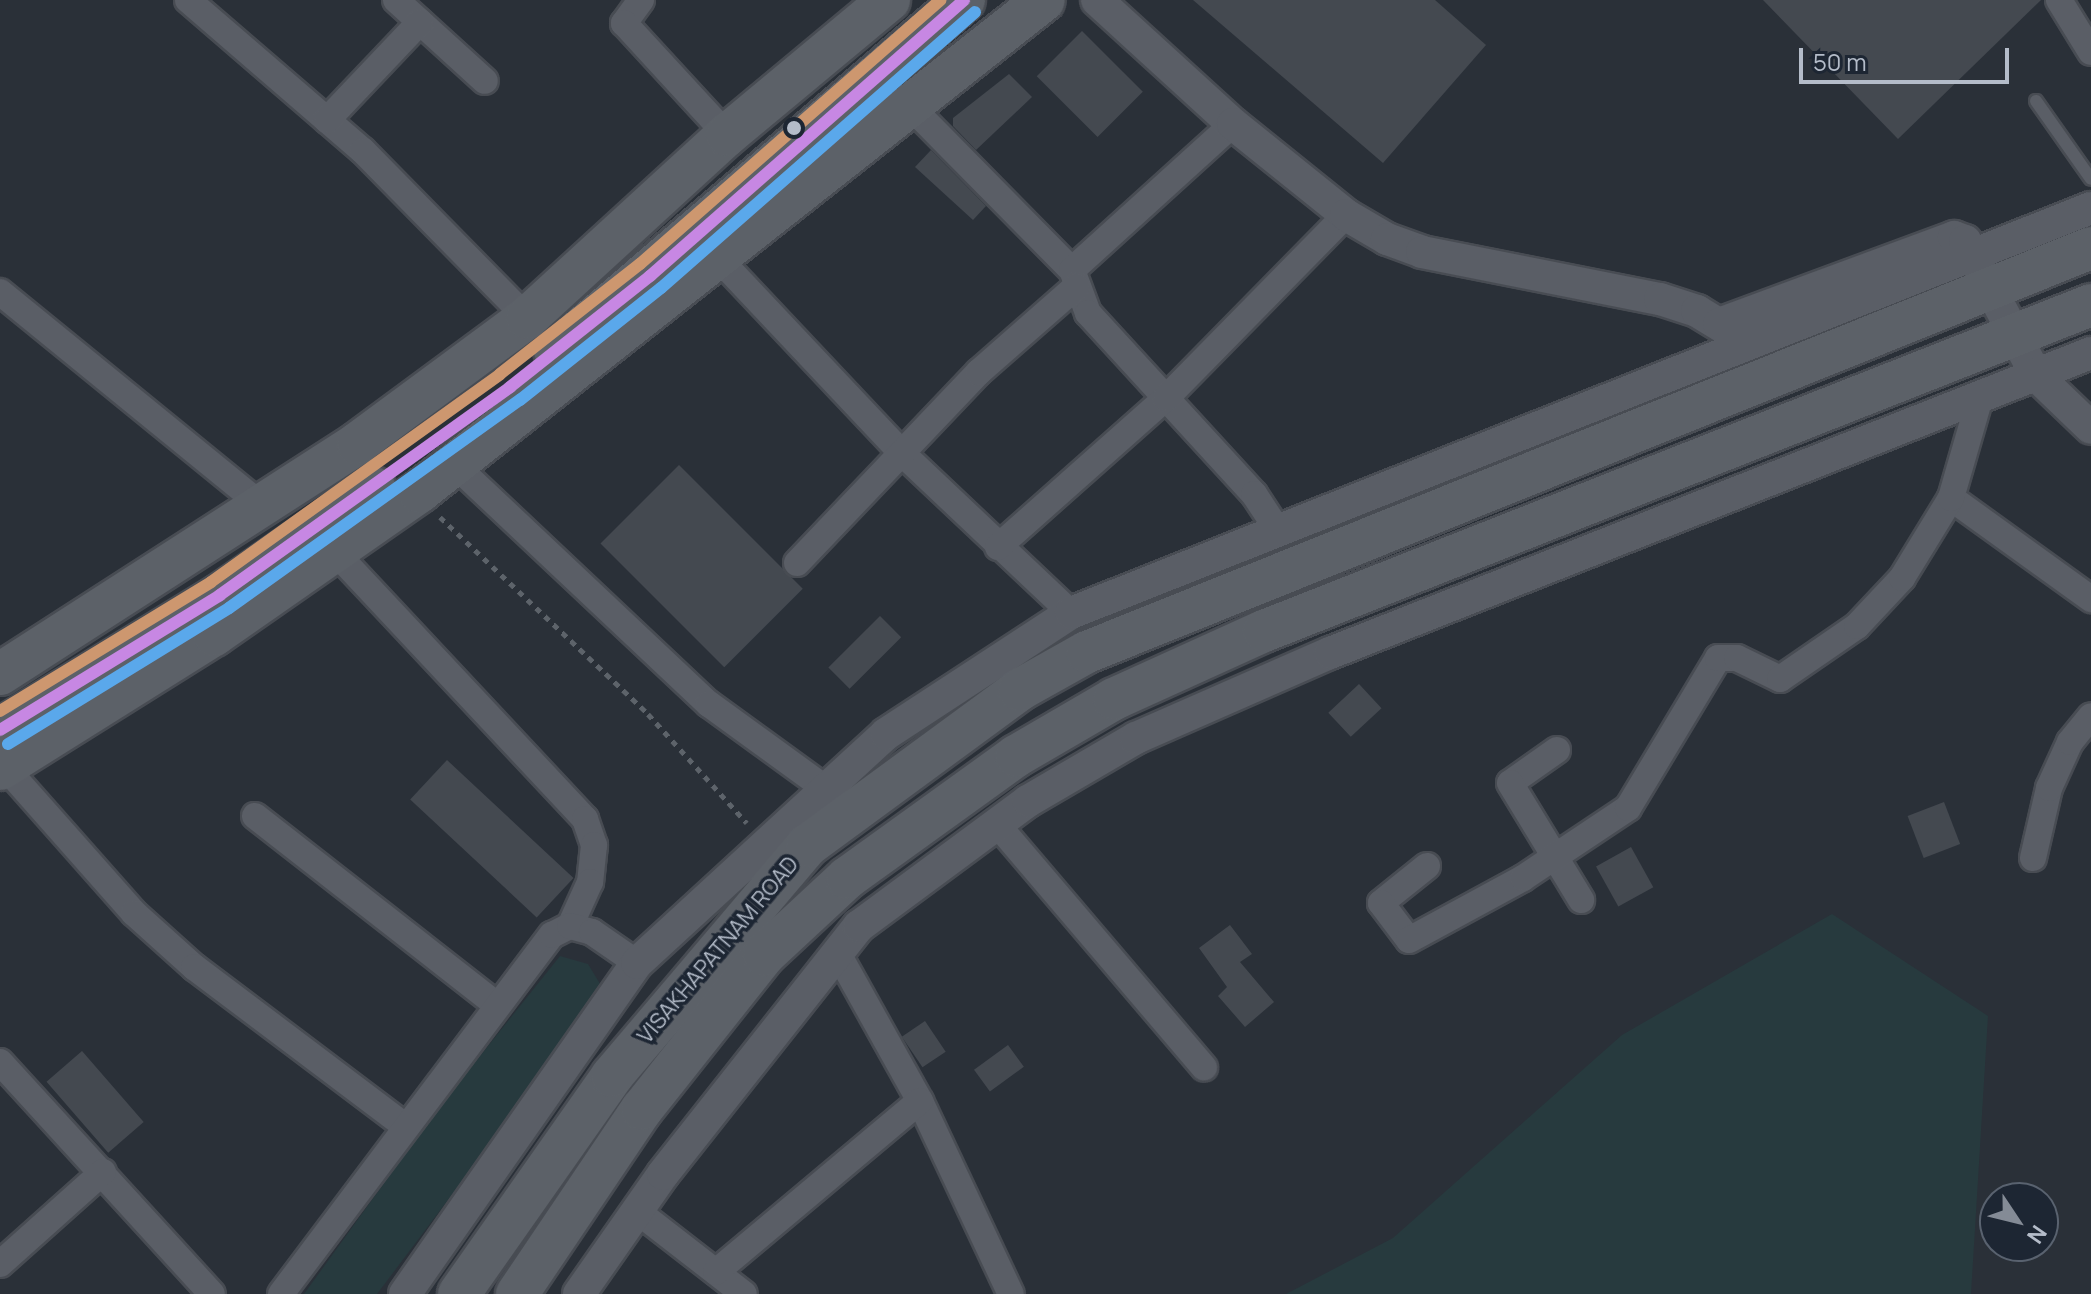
<!DOCTYPE html>
<style>
body{margin:0}
#map{position:relative;width:2091px;height:1294px;overflow:hidden;background:#2a3038;font-family:Manrope,sans-serif}
div>[style]{position:absolute}
.green>*{inset:0;background:#273a3e}
.building>*{inset:0;background:#444950;transform-origin:0 0}
.path>*{height:5px;margin-top:-2.5px;transform-origin:0;background:repeating-linear-gradient(90deg,#5d636a 0 6px,transparent 0 12px)}
.roads{filter:drop-shadow(2px 0 #484c53) drop-shadow(-2px 0 #484c53) drop-shadow(0 2px #484c53) drop-shadow(0 -2px #484c53)}
.service>*{height:12px;margin:-6px;padding:0 6px;transform-origin:6px;border-radius:6px;background:#5a5e66}
.minor>*{height:26px;margin:-13px;padding:0 13px;transform-origin:13px;border-radius:13px;background:#5a5e66}
.tertiary>*{height:32px;margin:-16px;padding:0 16px;transform-origin:16px;border-radius:16px;background:#5a5e66}
.primary>*{height:42px;margin:-21px;padding:0 21px;transform-origin:21px;border-radius:21px;background:#5c6168}
.bus-1>*{height:12px;margin:-6px;padding:0 6px;transform-origin:6px;border-radius:6px;background:#c787e3}
.bus-2>*{height:12px;margin:-6px;padding:0 6px;transform-origin:6px;border-radius:6px;background:#5aa8eb}
.bus-3>*{height:12px;margin:-6px;padding:0 6px;transform-origin:6px;border-radius:6px;background:#cd976f}
.dots>*{width:22px;height:22px;translate:-50% -50%;box-sizing:border-box;border:4px solid #1d2633;border-radius:50%}
span{translate:-50% -50%;white-space:nowrap;text-align:center;line-height:1.15;-webkit-text-stroke:7px #1d2633;paint-order:stroke}
.street-label{font-size:22px;color:#b4bcc9}
.north{position:absolute;left:1979px;top:1182px;width:80px;height:80px;box-sizing:border-box;background:#1d2633;border:2px solid #59626f;border-radius:50%;rotate:125deg;font-size:22px;font-weight:700;line-height:32px;text-align:center;color:#b4bcc9}
.north::after{content:'';display:block;margin:auto;width:28px;height:36px;background:#848b96;clip-path:polygon(50% 0,100% 100%,50% 72%,0 100%)}
.scale{position:absolute;left:1799px;top:48px;width:210px;height:36px;box-sizing:border-box;border:4px solid #b4bcc9;border-top:0;padding-left:10px;font-size:24px;line-height:28px;white-space:nowrap;color:#b4bcc9;-webkit-text-stroke:6px #1d2633;paint-order:stroke}
</style>
<div id="map">
<div class="green">
<i style="clip-path:polygon(1832px 914px,1988px 1016px,1971px 1294px,1286px 1294px,1393px 1238px,1622px 1035px)"></i>
<i style="clip-path:polygon(560px 956px,588px 964px,605px 992px,377px 1294px,304px 1294px,439px 1107px)"></i>
</div>
<div class="building">
<i style="clip-path:polygon(1193px 0,1435px 0,1486px 45px,1383px 163px)"></i>
<i style="clip-path:polygon(1763px 0,2041px 0,1898px 139px)"></i>
<i style="left:1082px;top:31px;width:86px;height:64px;rotate:45deg"></i>
<i style="clip-path:polygon(1009px 74px,1032px 97px,976px 150px,953px 126px,953px 118px)"></i>
<i style="clip-path:polygon(931px 150px,986px 206px,973px 220px,915px 167px)"></i>
<i style="left:679px;top:465px;width:175px;height:111px;rotate:45deg"></i>
<i style="left:880px;top:616px;width:30px;height:73px;rotate:45deg"></i>
<i style="left:1359px;top:684px;width:33px;height:42px;rotate:47deg"></i>
<i style="left:447px;top:760px;width:173px;height:54px;rotate:43deg"></i>
<i style="left:1944px;top:802px;width:45px;height:39px;rotate:69deg"></i>
<i style="left:1631px;top:847px;width:46px;height:40px;rotate:61deg"></i>
<i style="clip-path:polygon(1230px 925px,1252px 954px,1240px 962px,1274px 1002px,1245px 1027px,1218px 996px,1227px 987px,1199px 948px)"></i>
<i style="left:925px;top:1021px;width:37px;height:28px;rotate:56deg"></i>
<i style="left:1008px;top:1045px;width:27px;height:42px;rotate:54deg"></i>
<i style="left:82px;top:1051px;width:94px;height:47px;rotate:49deg"></i>
</div>
<div class="path">
<i style="left:440px;top:517px;width:286px;rotate:43.4deg"></i>
<i style="left:648px;top:714px;width:147px;rotate:47.8deg"></i>
</div>
<div class="roads">
<div class="service">
<i style="left:2036px;top:101px;width:95px;rotate:54.8deg"></i>
</div>
<div class="minor">
<i style="left:188px;top:0;width:231px;rotate:40.8deg"></i>
<i style="left:363px;top:151px;width:234px;rotate:45.5deg"></i>
<i style="left:396px;top:0;width:120px;rotate:42.3deg"></i>
<i style="left:641px;top:0;width:29px;rotate:126deg"></i>
<i style="left:624px;top:23px;width:152px;rotate:47.4deg"></i>
<i style="left:2059px;top:0;width:61px;rotate:58.4deg"></i>
<i style="left:911px;top:107px;width:229px;rotate:45.4deg"></i>
<i style="left:1072px;top:270px;width:46px;rotate:69.6deg"></i>
<i style="left:1088px;top:313px;width:246px;rotate:47.5deg"></i>
<i style="left:1254px;top:494px;width:42px;rotate:56.7deg"></i>
<i style="left:327px;top:120px;width:135px;rotate:-46.5deg"></i>
<i style="left:720px;top:260px;width:270px;rotate:46.7deg"></i>
<i style="left:905px;top:456px;width:228px;rotate:43.4deg"></i>
<i style="left:1072px;top:270px;width:217px;rotate:-42.2deg"></i>
<i style="left:0;top:292px;width:338px;rotate:39.2deg"></i>
<i style="left:455px;top:465px;width:349px;rotate:43.3deg"></i>
<i style="left:709px;top:704px;width:145px;rotate:36deg"></i>
<i style="left:1951px;top:498px;width:173px;rotate:35.8deg"></i>
<i style="left:998px;top:547px;width:225px;rotate:-41.6deg"></i>
<i style="left:1166px;top:398px;width:257px;rotate:-45.5deg"></i>
<i style="left:335px;top:552px;width:366px;rotate:46.9deg"></i>
<i style="left:585px;top:819px;width:28px;rotate:71deg"></i>
<i style="left:594px;top:845px;width:37px;rotate:96deg"></i>
<i style="left:590px;top:882px;width:48px;rotate:114.4deg"></i>
<i style="left:797px;top:563px;width:264px;rotate:-46.4deg"></i>
<i style="left:979px;top:372px;width:130px;rotate:-41.3deg"></i>
<i style="left:1557px;top:750px;width:57px;rotate:144.9deg"></i>
<i style="left:1510px;top:783px;width:137px;rotate:58.7deg"></i>
<i style="left:4px;top:766px;width:196px;rotate:48.5deg"></i>
<i style="left:134px;top:913px;width:81px;rotate:42deg"></i>
<i style="left:194px;top:967px;width:263px;rotate:37deg"></i>
<i style="left:255px;top:816px;width:306px;rotate:38deg"></i>
<i style="left:996px;top:823px;width:321px;rotate:49.6deg"></i>
<i style="left:2033px;top:858px;width:72px;rotate:-77.1deg"></i>
<i style="left:2049px;top:788px;width:51px;rotate:-65.5deg"></i>
<i style="left:2070px;top:742px;width:33px;rotate:-51deg"></i>
<i style="left:1427px;top:866px;width:59px;rotate:141.2deg"></i>
<i style="left:1381px;top:903px;width:46px;rotate:52.9deg"></i>
<i style="left:1409px;top:940px;width:130px;rotate:-28.5deg"></i>
<i style="left:1523px;top:878px;width:126px;rotate:-33.7deg"></i>
<i style="left:1628px;top:808px;width:175px;rotate:-59deg"></i>
<i style="left:1718px;top:658px;width:19px"></i>
<i style="left:1737px;top:658px;width:48px;rotate:26deg"></i>
<i style="left:1780px;top:679px;width:93px;rotate:-34.5deg"></i>
<i style="left:1857px;top:626px;width:66px;rotate:-46.8deg"></i>
<i style="left:1902px;top:578px;width:94px;rotate:-58.5deg"></i>
<i style="left:1951px;top:498px;width:101px;rotate:-73.9deg"></i>
<i style="left:837px;top:952px;width:171px;rotate:60.9deg"></i>
<i style="left:920px;top:1101px;width:213px;rotate:64.8deg"></i>
<i style="left:0;top:1062px;width:314px;rotate:47.6deg"></i>
<i style="left:637px;top:1211px;width:135px;rotate:37.8deg"></i>
<i style="left:0;top:1264px;width:138px;rotate:-41.8deg"></i>
<i style="left:716px;top:1272px;width:266px;rotate:-40deg"></i>
<i style="left:281px;top:1294px;width:450px;rotate:-53deg"></i>
<i style="left:552px;top:935px;width:20px;rotate:-27deg"></i>
<i style="left:570px;top:926px;width:23px;rotate:15deg"></i>
<i style="left:592px;top:932px;width:55px;rotate:34.6deg"></i>
</div>
<div class="tertiary">
<i style="left:1097px;top:0;width:184px;rotate:42.4deg"></i>
<i style="left:1233px;top:124px;width:145px;rotate:38.8deg"></i>
<i style="left:1346px;top:215px;width:48px;rotate:30.3deg"></i>
<i style="left:1387px;top:239px;width:37px;rotate:20deg"></i>
<i style="left:1422px;top:252px;width:243px;rotate:11.2deg"></i>
<i style="left:1660px;top:299px;width:39px;rotate:18deg"></i>
<i style="left:1697px;top:311px;width:61px;rotate:31.6deg"></i>
<i style="left:1719px;top:324px;width:251px;rotate:-20.3deg"></i>
<i style="left:1954px;top:237px;width:12px;rotate:20deg"></i>
<i style="left:1965px;top:241px;width:152px;rotate:62.1deg"></i>
<i style="left:2036px;top:375px;width:76px;rotate:43.9deg"></i>
<i style="left:405px;top:1294px;width:404px;rotate:-55deg"></i>
<i style="left:637px;top:963px;width:338px;rotate:-42.6deg"></i>
<i style="left:886px;top:734px;width:221px;rotate:-33.2deg"></i>
<i style="left:1071px;top:613px;width:1097px;rotate:-21.66deg"></i>
<i style="left:579px;top:1294px;width:146px;rotate:-55deg"></i>
<i style="left:663px;top:1174px;width:316px;rotate:-51.7deg"></i>
<i style="left:859px;top:926px;width:210px;rotate:-36.5deg"></i>
<i style="left:1028px;top:801px;width:125px;rotate:-30.3deg"></i>
<i style="left:1136px;top:738px;width:212px;rotate:-23.7deg"></i>
<i style="left:1330px;top:653px;width:818px;rotate:-21.52deg"></i>
</div>
<div class="primary">
<i style="left:555px;top:351px;width:539px;rotate:-40.64deg"></i>
<i style="left:0;top:674px;width:426px;rotate:-32.8deg"></i>
<i style="left:358px;top:443px;width:210px;rotate:-36.5deg"></i>
<i style="left:527px;top:318px;width:271px;rotate:-42.5deg"></i>
<i style="left:727px;top:135px;width:211px;rotate:-39.8deg"></i>
<i style="left:0;top:730px;width:258px;rotate:-31.5deg"></i>
<i style="left:220px;top:595px;width:188px;rotate:-34.6deg"></i>
<i style="left:0;top:769px;width:252px;rotate:-32.1deg"></i>
<i style="left:214px;top:635px;width:250px;rotate:-34.9deg"></i>
<i style="left:419px;top:492px;width:795px;rotate:-38.21deg"></i>
<i style="left:459px;top:1294px;width:266px;rotate:-54.9deg"></i>
<i style="left:612px;top:1076px;width:302px;rotate:-49.7deg"></i>
<i style="left:807px;top:846px;width:263px;rotate:-36.3deg"></i>
<i style="left:1019px;top:690px;width:78px;rotate:-29.2deg"></i>
<i style="left:1087px;top:652px;width:1082px;rotate:-21.92deg"></i>
<i style="left:517px;top:1294px;width:223px;rotate:-56deg"></i>
<i style="left:642px;top:1109px;width:196px;rotate:-51.6deg"></i>
<i style="left:764px;top:955px;width:113px;rotate:-42.9deg"></i>
<i style="left:847px;top:878px;width:208px;rotate:-35.8deg"></i>
<i style="left:1016px;top:756px;width:113px;rotate:-30.2deg"></i>
<i style="left:1114px;top:699px;width:165px;rotate:-24.4deg"></i>
<i style="left:1264px;top:631px;width:889px;rotate:-21.51deg"></i>
</div>
</div>
<div class="bus-1">
<i style="left:0;top:730px;width:258px;rotate:-31.5deg"></i>
<i style="left:220px;top:595px;width:357px;rotate:-35.6deg"></i>
<i style="left:510px;top:387px;width:179px;rotate:-38.4deg"></i>
<i style="left:650px;top:276px;width:418px;rotate:-41.3deg"></i>
</div>
<div class="bus-2">
<i style="left:8px;top:744px;width:259px;rotate:-31.6deg"></i>
<i style="left:229px;top:608px;width:358px;rotate:-35.6deg"></i>
<i style="left:520px;top:400px;width:180px;rotate:-38.5deg"></i>
<i style="left:661px;top:288px;width:418px;rotate:-41.3deg"></i>
</div>
<div class="bus-3">
<i style="left:0;top:711px;width:247px;rotate:-31.4deg"></i>
<i style="left:211px;top:582px;width:356px;rotate:-35.7deg"></i>
<i style="left:500px;top:374px;width:178px;rotate:-38.2deg"></i>
<i style="left:640px;top:264px;width:400px;rotate:-41.3deg"></i>
</div>
<div class="dots">
<i style="left:794px;top:128px;background:#b4bcc9"></i>
</div>
<div class="street-label">
<span style="left:718px;top:950px;rotate:-50deg">VISAKHAPATNAM ROAD</span>
</div>
<div class="north">N</div>
<div class="scale">50 m</div>
</div>
